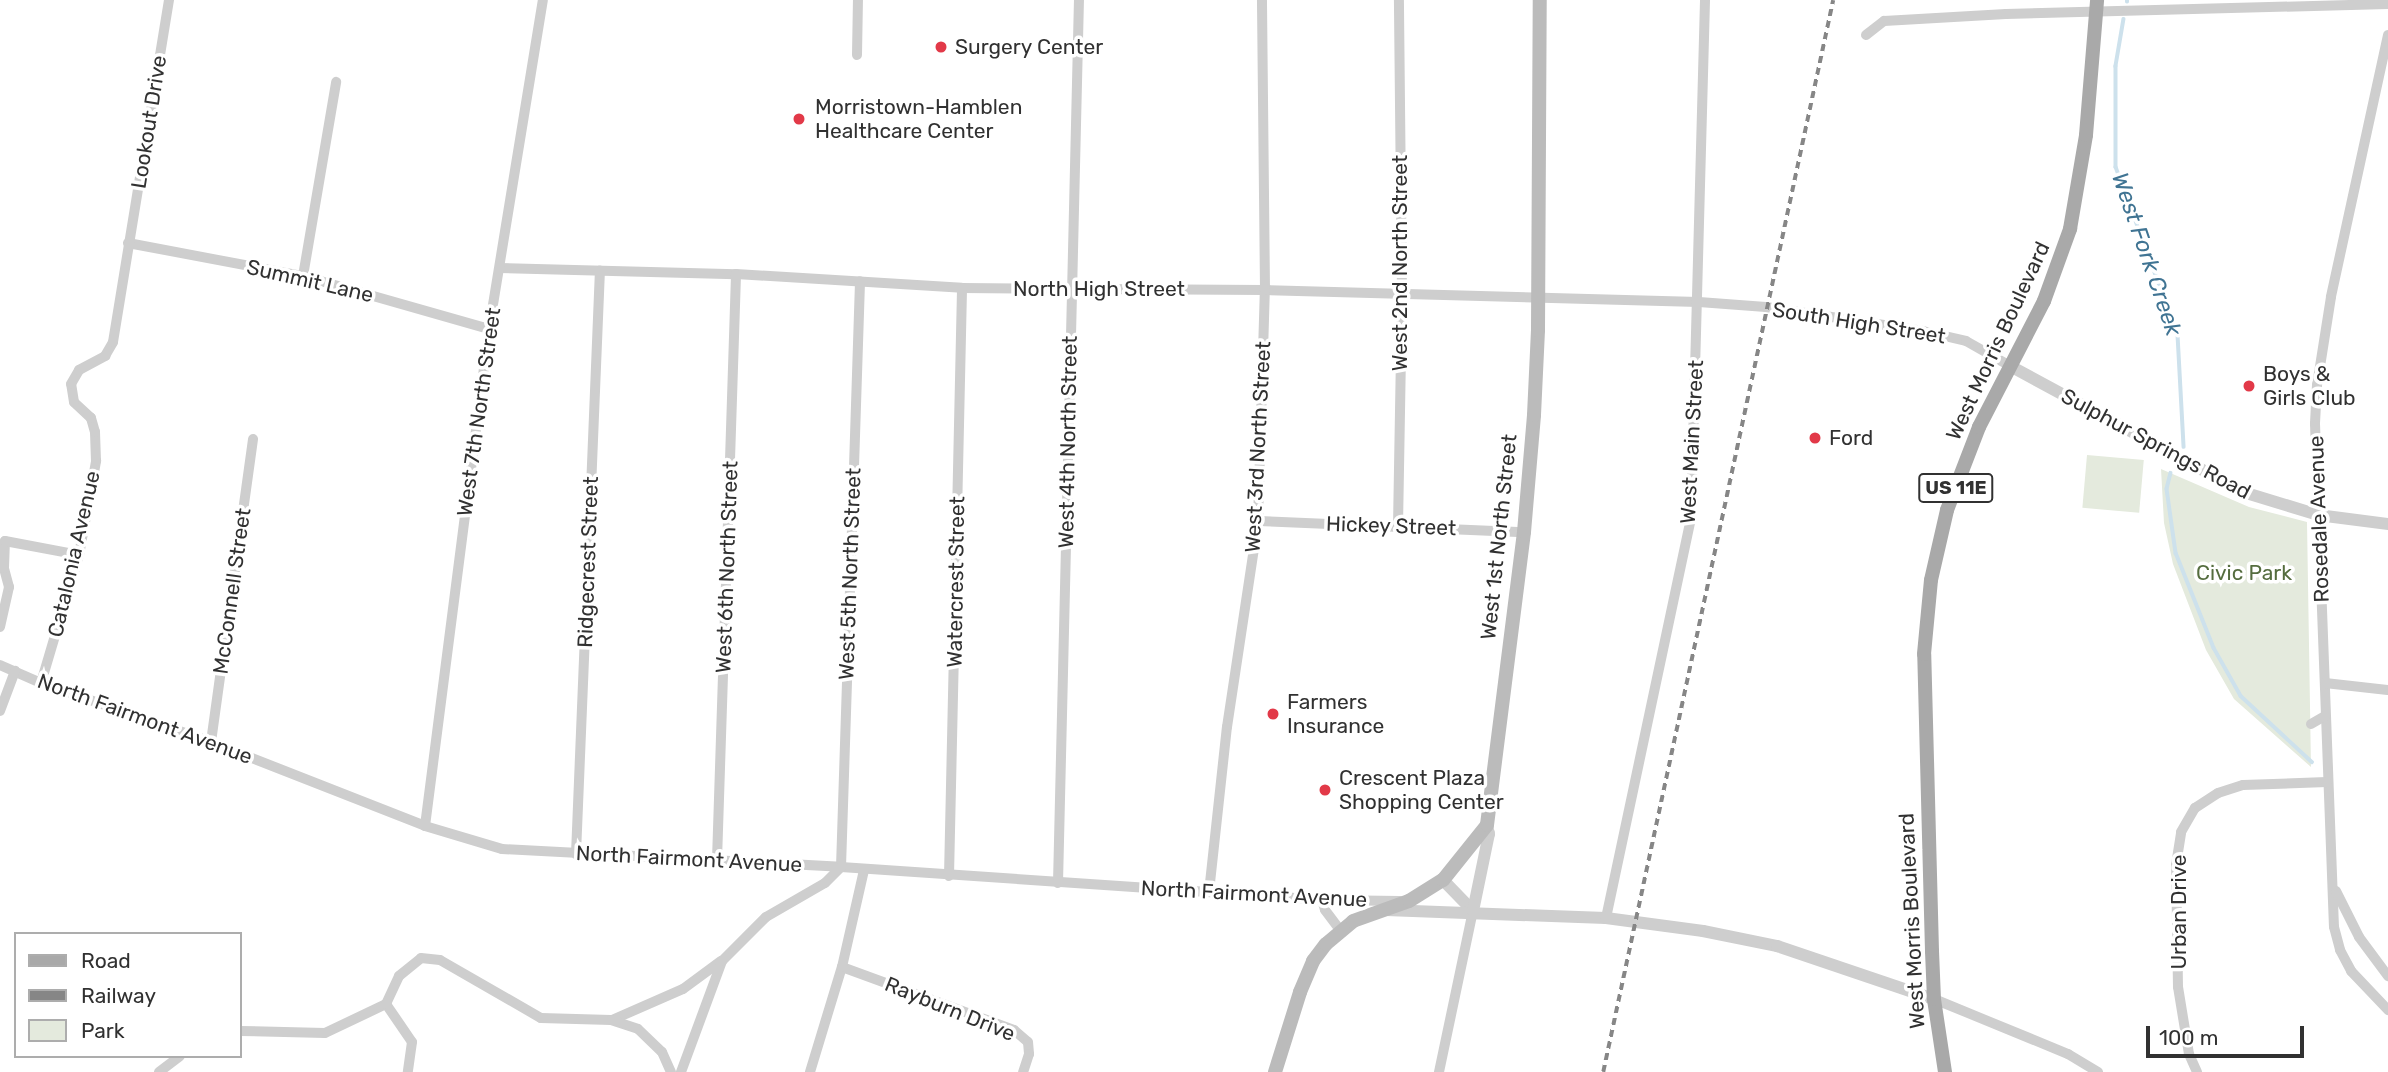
<!DOCTYPE html>
<style>
body{margin:0}
#map{position:relative;width:2388px;height:1072px;overflow:hidden;background:#fff;font-family:Rubik,sans-serif}
div>[style]{position:absolute}
.green>*{inset:0;background:#e4eadd;transform-origin:0 0}
.stream>*{height:3.5px;margin:-1.75px;padding:0 1.75px;transform-origin:1.75px;border-radius:1.75px;background:#cde1ec}
.minor>*{height:10px;margin:-5px;padding:0 5px;transform-origin:5px;border-radius:5px;background:#cecece}
.tertiary>*{height:12px;margin:-6px;padding:0 6px;transform-origin:6px;border-radius:6px;background:#cecece}
.secondary>*{height:14px;margin:-7px;padding:0 7px;transform-origin:7px;border-radius:7px;background:#bbb}
.primary>*{height:14px;margin:-7px;padding:0 7px;transform-origin:7px;border-radius:7px;background:#a9a9a9}
.rail>*{height:3.5px;margin-top:-1.75px;transform-origin:0;background:repeating-linear-gradient(90deg,#868686 0 7px,transparent 0 12px)}
.dots>*{width:19px;height:19px;translate:-50% -50%;box-sizing:border-box;border:4px solid #fff;border-radius:50%}
span{translate:-50% -50%;white-space:nowrap;text-align:center;line-height:1.15;-webkit-text-stroke:7px #fff;paint-order:stroke}
.shield-label span{padding:2px 5px;background:#fff;border:2px solid;border-radius:5px;-webkit-text-stroke-width:0}
.shield-label{font-size:19px;color:#313131;font-weight:700}
.poi-label{font-size:21px;color:#313131}
.left{translate:0 -50%;text-align:left}
.street-label{font-size:21px;color:#313131}
.park-label{font-size:21px;color:#556d3f}
.water-label{font-size:23px;color:#407493;font-style:italic}
.legend{position:absolute;left:14px;top:932px;width:228px;height:126px;box-sizing:border-box;background:#fff;border:2px solid #adadad;margin:0;padding:9px 12px;list-style:none;font-size:21px;color:#313131}
.legend li{display:flex;align-items:center;gap:14px;height:35px}
.legend b{width:35px;border:2px solid #adadad}
.scale{position:absolute;left:2146px;top:1026px;width:158px;height:32px;box-sizing:border-box;border:4px solid #313131;border-top:0;padding-left:9px;font-size:21px;line-height:24px;white-space:nowrap;color:#313131;-webkit-text-stroke:5px #fff;paint-order:stroke}
</style>
<div id="map">
<div class="green">
<i style="left:2087px;top:455px;width:57px;height:53px;rotate:5deg"></i>
<i style="clip-path:polygon(2161px 469px,2249px 507px,2307px 522px,2311px 767px,2234px 699px,2206px 650px,2173px 564px,2164px 523px)"></i>
</div>
<div class="stream">
<i style="left:2127px;top:2px;width:2px;rotate:-90deg"></i>
<i style="left:2124px;top:19px;width:48px;rotate:99.7deg"></i>
<i style="left:2116px;top:66px;width:101px;rotate:90deg"></i>
<i style="left:2116px;top:167px;width:179px;rotate:69.7deg"></i>
<i style="left:2178px;top:335px;width:112px;rotate:86.9deg"></i>
<i style="left:2171px;top:473px;width:16px;rotate:104deg"></i>
<i style="left:2167px;top:489px;width:65px;rotate:82deg"></i>
<i style="left:2176px;top:553px;width:102px;rotate:68.2deg"></i>
<i style="left:2214px;top:648px;width:55px;rotate:60.6deg"></i>
<i style="left:2241px;top:696px;width:97px;rotate:42.9deg"></i>
</div>
<div class="minor">
<i style="left:1866px;top:35px;width:23px;rotate:-38deg"></i>
<i style="left:1884px;top:21px;width:122px;rotate:-3.3deg"></i>
<i style="left:2006px;top:14px;width:382px;rotate:-1.5deg"></i>
<i style="left:2388px;top:35px;width:268px;rotate:102.3deg"></i>
<i style="left:2331px;top:297px;width:89px;rotate:99deg"></i>
<i style="left:2317px;top:385px;width:39px;rotate:93deg"></i>
<i style="left:2315px;top:424px;width:503px;rotate:87.84deg"></i>
<i style="left:2334px;top:927px;width:24px;rotate:75deg"></i>
<i style="left:2340px;top:950px;width:24px;rotate:62deg"></i>
<i style="left:2351px;top:971px;width:54px;rotate:46.5deg"></i>
<i style="left:857px;top:55px;width:55px;rotate:-89deg"></i>
<i style="left:128px;top:243px;width:178px;rotate:10.7deg"></i>
<i style="left:303px;top:276px;width:193px;rotate:15.9deg"></i>
<i style="left:500px;top:268px;width:236px;rotate:1.5deg"></i>
<i style="left:736px;top:274px;width:226px;rotate:3.5deg"></i>
<i style="left:962px;top:288px;width:303px;rotate:0.4deg"></i>
<i style="left:1265px;top:290px;width:434px;rotate:1.6deg"></i>
<i style="left:1699px;top:302px;width:67px;rotate:4.3deg"></i>
<i style="left:1766px;top:307px;width:159px;rotate:8.7deg"></i>
<i style="left:1923px;top:331px;width:44px;rotate:13.1deg"></i>
<i style="left:1966px;top:341px;width:53px;rotate:29.5deg"></i>
<i style="left:303px;top:276px;width:197px;rotate:-80.3deg"></i>
<i style="left:1258px;top:521px;width:266px;rotate:2.4deg"></i>
<i style="left:1398px;top:526px;width:231px;rotate:-89deg"></i>
<i style="left:1402px;top:295px;width:295px;rotate:-90.6deg"></i>
<i style="left:0;top:627px;width:41px;rotate:-77.3deg"></i>
<i style="left:9px;top:587px;width:20px;rotate:-105deg"></i>
<i style="left:4px;top:568px;width:27px;rotate:-88deg"></i>
<i style="left:5px;top:541px;width:75px;rotate:10.7deg"></i>
<i style="left:0;top:665px;width:45px;rotate:23.7deg"></i>
<i style="left:41px;top:683px;width:180px;rotate:19.1deg"></i>
<i style="left:211px;top:742px;width:230px;rotate:21.4deg"></i>
<i style="left:425px;top:826px;width:80px;rotate:16.6deg"></i>
<i style="left:502px;top:849px;width:339px;rotate:3deg"></i>
<i style="left:841px;top:867px;width:482px;rotate:3.9deg"></i>
<i style="left:1322px;top:900px;width:78px;rotate:0.7deg"></i>
<i style="left:41px;top:683px;width:134px;rotate:-73.5deg"></i>
<i style="left:79px;top:555px;width:96px;rotate:-79.7deg"></i>
<i style="left:96px;top:461px;width:29px;rotate:-92deg"></i>
<i style="left:95px;top:432px;width:15px;rotate:-106deg"></i>
<i style="left:91px;top:418px;width:23px;rotate:-137deg"></i>
<i style="left:74px;top:402px;width:18px;rotate:-99deg"></i>
<i style="left:71px;top:384px;width:16px;rotate:-60deg"></i>
<i style="left:79px;top:370px;width:30px;rotate:-28deg"></i>
<i style="left:105px;top:356px;width:16px;rotate:-60deg"></i>
<i style="left:113px;top:342px;width:347px;rotate:-80.7deg"></i>
<i style="left:2325px;top:683px;width:63px;rotate:6.3deg"></i>
<i style="left:0;top:711px;width:43px;rotate:-69.4deg"></i>
<i style="left:2311px;top:724px;width:16px;rotate:-30deg"></i>
<i style="left:211px;top:742px;width:306px;rotate:-82.1deg"></i>
<i style="left:425px;top:826px;width:501px;rotate:-82.66deg"></i>
<i style="left:489px;top:329px;width:333px;rotate:-80.7deg"></i>
<i style="left:576px;top:854px;width:584px;rotate:-87.65deg"></i>
<i style="left:717px;top:860px;width:586px;rotate:-88.14deg"></i>
<i style="left:841px;top:867px;width:586px;rotate:-88.14deg"></i>
<i style="left:949px;top:876px;width:588px;rotate:-88.73deg"></i>
<i style="left:1058px;top:883px;width:883px;rotate:-88.64deg"></i>
<i style="left:2336px;top:891px;width:51px;rotate:63.4deg"></i>
<i style="left:2359px;top:937px;width:49px;rotate:53.4deg"></i>
<i style="left:1209px;top:892px;width:166px;rotate:-83.8deg"></i>
<i style="left:1227px;top:727px;width:208px;rotate:-81.4deg"></i>
<i style="left:1258px;top:521px;width:231px;rotate:-88.3deg"></i>
<i style="left:1265px;top:290px;width:290px;rotate:-90.6deg"></i>
<i style="left:1322px;top:900px;width:10px;rotate:73deg"></i>
<i style="left:1325px;top:910px;width:25px;rotate:53deg"></i>
<i style="left:1606px;top:918px;width:409px;rotate:-78deg"></i>
<i style="left:1691px;top:518px;width:518px;rotate:-88.45deg"></i>
<i style="left:842px;top:967px;width:183px;rotate:20.1deg"></i>
<i style="left:1014px;top:1030px;width:18px;rotate:41deg"></i>
<i style="left:1028px;top:1042px;width:12px;rotate:85deg"></i>
<i style="left:1029px;top:1054px;width:19px;rotate:108deg"></i>
<i style="left:1934px;top:999px;width:145px;rotate:22.3deg"></i>
<i style="left:2068px;top:1054px;width:35px;rotate:31deg"></i>
<i style="left:386px;top:1004px;width:46px;rotate:55.6deg"></i>
<i style="left:412px;top:1042px;width:30px;rotate:98deg"></i>
<i style="left:612px;top:1020px;width:77px;rotate:-23.6deg"></i>
<i style="left:683px;top:989px;width:47px;rotate:-36.4deg"></i>
<i style="left:240px;top:1031px;width:85px;rotate:1.3deg"></i>
<i style="left:325px;top:1033px;width:68px;rotate:-25.4deg"></i>
<i style="left:386px;top:1004px;width:31px;rotate:-65deg"></i>
<i style="left:399px;top:976px;width:28px;rotate:-39deg"></i>
<i style="left:421px;top:958px;width:19px;rotate:6deg"></i>
<i style="left:440px;top:960px;width:116px;rotate:29.9deg"></i>
<i style="left:541px;top:1018px;width:70px;rotate:1.6deg"></i>
<i style="left:611px;top:1020px;width:28px;rotate:18deg"></i>
<i style="left:638px;top:1029px;width:33px;rotate:44deg"></i>
<i style="left:662px;top:1052px;width:22px;rotate:66deg"></i>
<i style="left:159px;top:1072px;width:26px;rotate:-37deg"></i>
<i style="left:681px;top:1072px;width:118px;rotate:-69.7deg"></i>
<i style="left:722px;top:961px;width:62px;rotate:-45deg"></i>
<i style="left:766px;top:917px;width:68px;rotate:-30deg"></i>
<i style="left:825px;top:883px;width:23px;rotate:-45deg"></i>
<i style="left:810px;top:1072px;width:110px;rotate:-73.1deg"></i>
<i style="left:842px;top:967px;width:99px;rotate:-77.2deg"></i>
<i style="left:1439px;top:1072px;width:165px;rotate:-78.1deg"></i>
<i style="left:2197px;top:1072px;width:20px;rotate:-114deg"></i>
<i style="left:2189px;top:1054px;width:68px;rotate:-99.3deg"></i>
<i style="left:2178px;top:987px;width:122px;rotate:-90.9deg"></i>
<i style="left:2176px;top:865px;width:33px;rotate:-81deg"></i>
<i style="left:2181px;top:832px;width:28px;rotate:-60deg"></i>
<i style="left:2195px;top:808px;width:27px;rotate:-33deg"></i>
<i style="left:2218px;top:793px;width:26px;rotate:-18deg"></i>
<i style="left:2243px;top:785px;width:84px;rotate:-2deg"></i>
</div>
<div class="tertiary">
<i style="left:2012px;top:367px;width:263px;rotate:28.4deg"></i>
<i style="left:2243px;top:492px;width:78px;rotate:17deg"></i>
<i style="left:2318px;top:515px;width:71px;rotate:7.3deg"></i>
<i style="left:1443px;top:880px;width:43px;rotate:45.9deg"></i>
<i style="left:1386px;top:910px;width:220px;rotate:2.1deg"></i>
<i style="left:1606px;top:918px;width:98px;rotate:7.6deg"></i>
<i style="left:1703px;top:931px;width:76px;rotate:11.5deg"></i>
<i style="left:1777px;top:946px;width:166px;rotate:18.7deg"></i>
<i style="left:1473px;top:911px;width:79px;rotate:-78.3deg"></i>
<i style="left:1489px;top:834px;width:9px;rotate:-103deg"></i>
</div>
<div class="secondary">
<i style="left:1275px;top:1072px;width:84px;rotate:-72.6deg"></i>
<i style="left:1300px;top:992px;width:34px;rotate:-67deg"></i>
<i style="left:1313px;top:961px;width:21px;rotate:-53deg"></i>
<i style="left:1326px;top:944px;width:35px;rotate:-40deg"></i>
<i style="left:1353px;top:921px;width:59px;rotate:-19.7deg"></i>
<i style="left:1409px;top:901px;width:40px;rotate:-32deg"></i>
<i style="left:1443px;top:880px;width:70px;rotate:-51.3deg"></i>
<i style="left:1487px;top:825px;width:295px;rotate:-82.8deg"></i>
<i style="left:1524px;top:532px;width:117px;rotate:-85.1deg"></i>
<i style="left:1534px;top:415px;width:85px;rotate:-87.3deg"></i>
<i style="left:1538px;top:330px;width:330px;rotate:-89.7deg"></i>
</div>
<div class="primary">
<i style="left:1945px;top:1072px;width:74px;rotate:-98.6deg"></i>
<i style="left:1934px;top:999px;width:48px;rotate:-92.4deg"></i>
<i style="left:1932px;top:951px;width:297px;rotate:-91.5deg"></i>
<i style="left:1924px;top:654px;width:74px;rotate:-84.6deg"></i>
<i style="left:1931px;top:580px;width:72px;rotate:-77.1deg"></i>
<i style="left:1947px;top:510px;width:89px;rotate:-68.9deg"></i>
<i style="left:1979px;top:427px;width:142px;rotate:-62.7deg"></i>
<i style="left:2044px;top:301px;width:77px;rotate:-70.1deg"></i>
<i style="left:2070px;top:229px;width:95px;rotate:-80.3deg"></i>
<i style="left:2086px;top:135px;width:135px;rotate:-85.3deg"></i>
</div>
<div class="rail">
<i style="left:1603px;top:1072px;width:1096px;rotate:-77.89deg"></i>
</div>
<div class="dots">
<i style="left:941px;top:47px;background:#e23948"></i>
<i style="left:799px;top:119px;background:#e23948"></i>
<i style="left:2249px;top:386px;background:#e23948"></i>
<i style="left:1815px;top:438px;background:#e23948"></i>
<i style="left:1273px;top:714px;background:#e23948"></i>
<i style="left:1325px;top:790px;background:#e23948"></i>
</div>
<div class="shield-label">
<span style="left:1956px;top:488px">US 11E</span>
</div>
<div class="poi-label">
<span class="left" style="left:955px;top:47px">Surgery Center</span>
<span class="left" style="left:815px;top:119px">Morristown-Hamblen<br>Healthcare Center</span>
<span class="left" style="left:2263px;top:386px">Boys &amp;<br>Girls Club</span>
<span class="left" style="left:1829px;top:438px">Ford</span>
<span class="left" style="left:1287px;top:714px">Farmers<br>Insurance</span>
<span class="left" style="left:1339px;top:790px">Crescent Plaza<br>Shopping Center</span>
</div>
<div class="street-label">
<span style="left:149px;top:122px;rotate:-81deg">Lookout Drive</span>
<span style="left:1400px;top:263px;rotate:-90deg">West 2nd North Street</span>
<span style="left:310px;top:281px;rotate:13deg">Summit Lane</span>
<span style="left:1099px;top:289px">North High Street</span>
<span style="left:1859px;top:323px;rotate:9deg">South High Street</span>
<span style="left:1998px;top:341px;rotate:-65deg">West Morris Boulevard</span>
<span style="left:479px;top:412px;rotate:-82deg">West 7th North Street</span>
<span style="left:1068px;top:442px;rotate:-89deg">West 4th North Street</span>
<span style="left:1692px;top:442px;rotate:-87deg">West Main Street</span>
<span style="left:2156px;top:444px;rotate:28deg">Sulphur Springs Road</span>
<span style="left:1258px;top:447px;rotate:-87deg">West 3rd North Street</span>
<span style="left:2319px;top:519px;rotate:-92deg">Rosedale Avenue</span>
<span style="left:1391px;top:526px;rotate:2deg">Hickey Street</span>
<span style="left:1499px;top:537px;rotate:-84deg">West 1st North Street</span>
<span style="left:74px;top:554px;rotate:-77deg">Catalonia Avenue</span>
<span style="left:588px;top:562px;rotate:-88deg">Ridgecrest Street</span>
<span style="left:727px;top:567px;rotate:-88deg">West 6th North Street</span>
<span style="left:850px;top:574px;rotate:-88deg">West 5th North Street</span>
<span style="left:956px;top:582px;rotate:-89deg">Watercrest Street</span>
<span style="left:232px;top:591px;rotate:-82deg">McConnell Street</span>
<span style="left:145px;top:719px;rotate:20deg">North Fairmont Avenue</span>
<span style="left:689px;top:859px;rotate:3deg">North Fairmont Avenue</span>
<span style="left:1254px;top:894px;rotate:3deg">North Fairmont Avenue</span>
<span style="left:2179px;top:912px;rotate:-90deg">Urban Drive</span>
<span style="left:1912px;top:921px;rotate:-93deg">West Morris Boulevard</span>
<span style="left:950px;top:1009px;rotate:22deg">Rayburn Drive</span>
</div>
<div class="park-label">
<span style="left:2244px;top:573px">Civic Park</span>
</div>
<div class="water-label">
<span style="left:2147px;top:254px;rotate:71deg">West Fork Creek</span>
</div>
<ul class="legend">
<li><b style="height:9px;background:#a9a9a9"></b>Road</li>
<li><b style="height:9px;background:#868686"></b>Railway</li>
<li><b style="height:19px;background:#e4eadd"></b>Park</li>
</ul>
<div class="scale">100 m</div>
</div>
